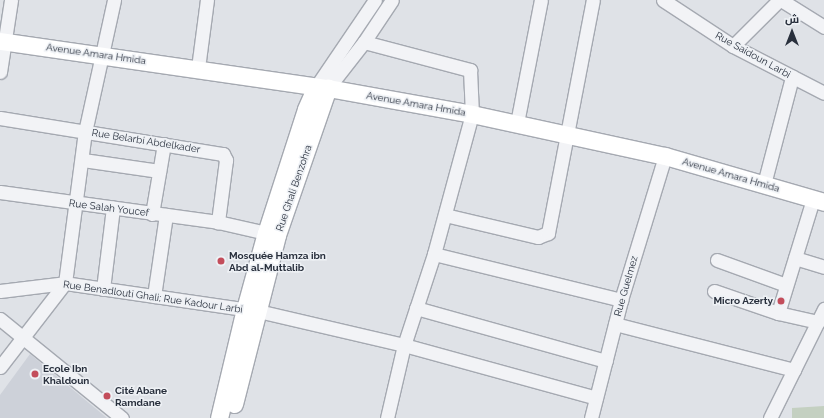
<!DOCTYPE html>
<meta charset="utf-8">
<style>
body{margin:0}
#map{position:relative;width:824px;height:418px;overflow:hidden;background:#dfe2e7;font-family:Raleway,Cairo,sans-serif}
div>[style]{position:absolute}
.built>*{inset:0;background:#cdd1d9}
.green>*{inset:0;background:#c4d0c1}
.roads{filter:drop-shadow(1px 0 #a5a9b1) drop-shadow(-1px 0 #a5a9b1) drop-shadow(0 1px #a5a9b1) drop-shadow(0 -1px #a5a9b1)}
.minor>*{height:13px;margin:-6.5px;padding:0 6.5px;transform-origin:6.5px;border-radius:6.5px;background:#f2f3f6}
.major>*{height:17px;margin:-8.5px;padding:0 8.5px;transform-origin:8.5px;border-radius:8.5px;background:#fff}
.dots>*{width:11px;height:11px;translate:-50% -50%;box-sizing:border-box;border:2px solid #eef1f5;border-radius:50%}
span{translate:-50% -50%;white-space:nowrap;text-align:center;line-height:1.15;-webkit-text-stroke:3px #eef1f5;paint-order:stroke}
.street-label{font-size:10px;color:#29303d}
.poi-label{font-size:10px;color:#29303d;font-weight:700}
.left{translate:0 -50%;text-align:left}
.right{translate:-100% -50%;text-align:right}
.north{position:absolute;left:772px;top:12px;width:40px;height:40px;-webkit-text-stroke:3px #eef1f5;paint-order:stroke;rotate:0deg;font-size:11px;font-weight:700;line-height:16px;text-align:center;color:#29303d}
.north::after{content:'';display:block;margin:auto;width:14px;height:18px;background:#29303d;clip-path:polygon(50% 0,100% 100%,50% 72%,0 100%)}
</style>
<div id="map">
<div class="built">
<i style="clip-path:polygon(30px 354px,107px 418px,0 418px,0 395px)"></i>
</div>
<div class="green">
<i style="clip-path:polygon(824px 406px,824px 418px,792px 418px,792px 408px)"></i>
</div>
<div class="roads">
<div class="minor">
<i style="left:663px;top:0;width:84px;rotate:33.3deg"></i>
<i style="left:733px;top:46px;width:102px;rotate:27.3deg"></i>
<i style="left:781px;top:0;width:51px;rotate:32.1deg"></i>
<i style="left:364px;top:42px;width:110px;rotate:14.8deg"></i>
<i style="left:470px;top:70px;width:44px;rotate:87.4deg"></i>
<i style="left:472px;top:114px;width:145px;rotate:105.2deg"></i>
<i style="left:434px;top:254px;width:96px;rotate:108.2deg"></i>
<i style="left:404px;top:345px;width:75px;rotate:103.1deg"></i>
<i style="left:733px;top:46px;width:65px;rotate:-45deg"></i>
<i style="left:198px;top:68px;width:69px;rotate:-82.5deg"></i>
<i style="left:0;top:72px;width:73px;rotate:-81.3deg"></i>
<i style="left:316px;top:87px;width:105px;rotate:-55.9deg"></i>
<i style="left:328px;top:88px;width:58px;rotate:-52deg"></i>
<i style="left:364px;top:42px;width:50px;rotate:-56.3deg"></i>
<i style="left:0;top:118px;width:226px;rotate:9.2deg"></i>
<i style="left:223px;top:154px;width:7px;rotate:63deg"></i>
<i style="left:226px;top:160px;width:63px;rotate:97.4deg"></i>
<i style="left:517px;top:123px;width:125px;rotate:-79deg"></i>
<i style="left:83px;top:160px;width:77px;rotate:8.2deg"></i>
<i style="left:764px;top:184px;width:111px;rotate:-75.3deg"></i>
<i style="left:0;top:192px;width:220px;rotate:7.8deg"></i>
<i style="left:218px;top:222px;width:58px;rotate:12.8deg"></i>
<i style="left:152px;top:214px;width:71px;rotate:-80.3deg"></i>
<i style="left:445px;top:215px;width:96px;rotate:13.3deg"></i>
<i style="left:538px;top:237px;width:11px;rotate:-22deg"></i>
<i style="left:548px;top:233px;width:237px;rotate:-79.1deg"></i>
<i style="left:434px;top:254px;width:193px;rotate:13.8deg"></i>
<i style="left:795px;top:258px;width:30px;rotate:17deg"></i>
<i style="left:717px;top:260px;width:73px;rotate:19.9deg"></i>
<i style="left:103px;top:289px;width:82px;rotate:-83deg"></i>
<i style="left:0;top:291px;width:65px;rotate:-7deg"></i>
<i style="left:65px;top:283px;width:195px;rotate:8.3deg"></i>
<i style="left:258px;top:311px;width:150px;rotate:13.1deg"></i>
<i style="left:404px;top:345px;width:199px;rotate:15.4deg"></i>
<i style="left:714px;top:291px;width:68px;rotate:19deg"></i>
<i style="left:778px;top:313px;width:41px;rotate:12.7deg"></i>
<i style="left:154px;top:296px;width:82px;rotate:-81.6deg"></i>
<i style="left:416px;top:308px;width:197px;rotate:15.6deg"></i>
<i style="left:778px;top:313px;width:119px;rotate:-72.9deg"></i>
<i style="left:0;top:319px;width:157px;rotate:39.1deg"></i>
<i style="left:615px;top:324px;width:185px;rotate:14.4deg"></i>
<i style="left:0;top:367px;width:106px;rotate:-52.3deg"></i>
<i style="left:65px;top:283px;width:152px;rotate:-82.5deg"></i>
<i style="left:85px;top:132px;width:135px;rotate:-77.6deg"></i>
<i style="left:591px;top:418px;width:122px;rotate:-75.7deg"></i>
<i style="left:621px;top:300px;width:151px;rotate:-73deg"></i>
<i style="left:770px;top:418px;width:122px;rotate:-63.6deg"></i>
</div>
<div class="major">
<i style="left:0;top:41px;width:331px;rotate:8.2deg"></i>
<i style="left:328px;top:88px;width:146px;rotate:10.2deg"></i>
<i style="left:472px;top:114px;width:198px;rotate:12.3deg"></i>
<i style="left:665px;top:156px;width:166px;rotate:16.1deg"></i>
<i style="left:234px;top:404px;width:174px;rotate:-75.7deg"></i>
<i style="left:277px;top:235px;width:156px;rotate:-70.9deg"></i>
<i style="left:219px;top:418px;width:112px;rotate:-76.6deg"></i>
<i style="left:245px;top:309px;width:79px;rotate:-74.6deg"></i>
<i style="left:266px;top:233px;width:130px;rotate:-72.1deg"></i>
<i style="left:306px;top:109px;width:24px;rotate:-66deg"></i>
</div>
</div>
<div class="dots">
<i style="left:221px;top:261px;background:#c34d5b"></i>
<i style="left:781px;top:301px;background:#c34d5b"></i>
<i style="left:35px;top:374px;background:#c34d5b"></i>
<i style="left:107px;top:396px;background:#c34d5b"></i>
</div>
<div class="street-label">
<span style="left:96px;top:54px;rotate:8deg">Avenue Amara Hmida</span>
<span style="left:753px;top:55px;rotate:29deg">Rue Saidoun Larbi</span>
<span style="left:416px;top:104px;rotate:10deg">Avenue Amara Hmida</span>
<span style="left:146px;top:141px;rotate:9deg">Rue Belarbi Abdelkader</span>
<span style="left:731px;top:175px;rotate:16deg">Avenue Amara Hmida</span>
<span style="left:294px;top:188px;rotate:-71deg">Rue Ghali Benzohra</span>
<span style="left:109px;top:208px;rotate:7deg">Rue Salah Youcef</span>
<span style="left:626px;top:286px;rotate:-74deg">Rue Guelmez</span>
<span style="left:153px;top:297px;rotate:8deg">Rue Benadlouti Ghali; Rue Kadour Larbi</span>
</div>
<div class="poi-label">
<span class="left" style="left:229px;top:261px">Mosquée Hamza ibn<br>Abd al-Muttalib</span>
<span class="right" style="left:773px;top:301px">Micro Azerty</span>
<span class="left" style="left:43px;top:374px">Ecole Ibn<br>Khaldoun</span>
<span class="left" style="left:115px;top:396px">Cité Abane<br>Ramdane</span>
</div>
<div class="north">ش</div>
</div>
